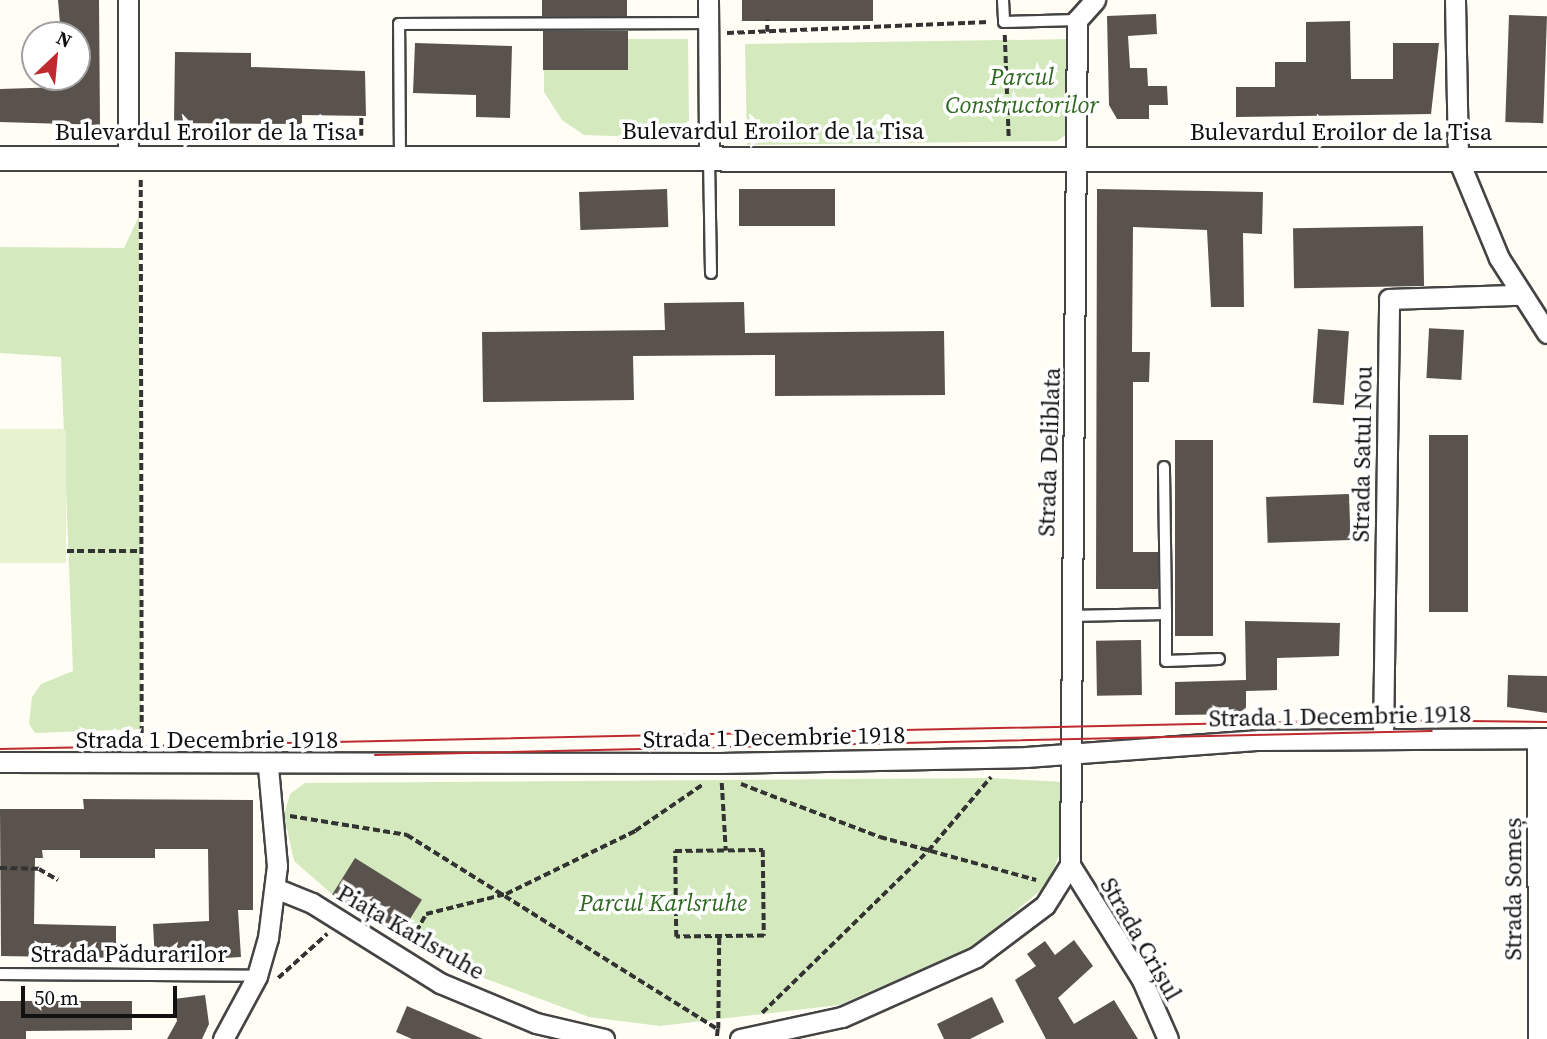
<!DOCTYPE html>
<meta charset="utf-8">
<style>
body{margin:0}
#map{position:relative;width:1547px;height:1039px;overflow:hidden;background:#fffdf4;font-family:"Source Serif 4",serif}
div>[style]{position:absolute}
.green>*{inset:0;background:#d4eabe}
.pitch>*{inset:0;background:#e5f1cf;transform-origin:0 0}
.building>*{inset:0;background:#59524d;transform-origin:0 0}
.path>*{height:3.5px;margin-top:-1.75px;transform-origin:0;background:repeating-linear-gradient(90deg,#333 0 7px,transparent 0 10.5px)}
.roads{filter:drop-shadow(2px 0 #444) drop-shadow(-2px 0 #444) drop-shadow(0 2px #444) drop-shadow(0 -2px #444)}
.service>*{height:10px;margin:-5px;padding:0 5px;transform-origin:5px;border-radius:5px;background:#fff}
.minor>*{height:19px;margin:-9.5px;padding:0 9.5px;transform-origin:9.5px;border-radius:9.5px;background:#fff}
.tertiary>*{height:23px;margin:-11.5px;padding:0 11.5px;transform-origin:11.5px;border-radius:11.5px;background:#fff}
.tram>*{height:2px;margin:-1px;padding:0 1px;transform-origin:1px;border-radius:1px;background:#bf2a2f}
span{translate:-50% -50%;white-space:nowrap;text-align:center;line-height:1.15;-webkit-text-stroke:7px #fff;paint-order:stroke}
.park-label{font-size:24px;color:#2f6821;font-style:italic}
.street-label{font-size:24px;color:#111}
.north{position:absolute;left:21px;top:21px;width:70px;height:70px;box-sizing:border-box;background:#fff;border:2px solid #a0a0a0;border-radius:50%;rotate:26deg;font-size:19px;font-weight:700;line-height:28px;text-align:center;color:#111}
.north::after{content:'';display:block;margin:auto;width:24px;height:32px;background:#bf2a2f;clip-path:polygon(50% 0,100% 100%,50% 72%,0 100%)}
.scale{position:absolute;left:21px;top:986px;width:156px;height:32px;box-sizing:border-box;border:4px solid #111;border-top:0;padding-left:9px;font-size:21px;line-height:24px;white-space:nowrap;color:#111;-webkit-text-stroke:5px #fff;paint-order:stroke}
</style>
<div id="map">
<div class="green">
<i style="clip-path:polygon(628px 39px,688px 39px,689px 124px,675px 138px,584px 135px,562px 120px,544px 92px,544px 70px,628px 68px)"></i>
<i style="clip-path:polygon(1074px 39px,1071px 131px,1057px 141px,747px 145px,745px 44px)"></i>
<i style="clip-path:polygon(139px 216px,141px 729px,35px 733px,29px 724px,32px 697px,41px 684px,73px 671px,61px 357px,0 353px,0 247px,124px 248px)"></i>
<i style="clip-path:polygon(990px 778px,1064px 782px,1063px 845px,1048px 884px,974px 946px,839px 1005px,660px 1026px,589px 1017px,457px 968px,333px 895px,294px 861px,284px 815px,290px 794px,305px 783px)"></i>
</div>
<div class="pitch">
<i style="left:0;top:429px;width:66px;height:134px"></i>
</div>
<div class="building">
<i style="clip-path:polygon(58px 0,99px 0,100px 125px,0 122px,0 89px,63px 87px,62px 77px,77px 77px,77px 35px,61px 35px)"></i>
<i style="left:542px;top:0;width:85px;height:16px"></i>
<i style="left:742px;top:0;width:131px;height:21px"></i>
<i style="clip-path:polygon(1156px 14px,1157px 34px,1128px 36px,1130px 68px,1147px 68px,1148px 86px,1167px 86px,1168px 105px,1149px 105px,1149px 119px,1117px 119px,1109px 105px,1107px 16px)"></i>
<i style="left:1509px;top:15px;width:38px;height:107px;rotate:2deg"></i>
<i style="clip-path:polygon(1350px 21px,1351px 79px,1393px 79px,1393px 43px,1439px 43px,1431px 114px,1236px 117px,1236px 87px,1275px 87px,1275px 62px,1306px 62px,1306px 22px)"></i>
<i style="left:543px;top:31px;width:85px;height:39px"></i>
<i style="clip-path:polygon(415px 43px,512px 46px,510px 118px,476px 117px,476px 95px,413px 93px)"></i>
<i style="clip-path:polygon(175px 52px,251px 53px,251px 67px,365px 71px,366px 116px,302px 115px,302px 124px,174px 123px)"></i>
<i style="left:667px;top:189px;width:38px;height:88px;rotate:88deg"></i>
<i style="left:835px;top:189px;width:37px;height:96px;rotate:90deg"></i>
<i style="clip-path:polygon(1097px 189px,1263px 192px,1262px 234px,1243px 233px,1244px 307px,1211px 307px,1207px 230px,1133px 227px,1132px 352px,1150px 352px,1149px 382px,1133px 382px,1133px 552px,1158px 552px,1158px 589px,1096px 589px)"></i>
<i style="left:1423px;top:226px;width:60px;height:130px;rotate:89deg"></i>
<i style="clip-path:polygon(744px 302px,745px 333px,944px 331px,945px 395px,775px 396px,775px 355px,633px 356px,634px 400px,483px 402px,482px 332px,665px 330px,664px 303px)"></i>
<i style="left:1318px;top:329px;width:31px;height:74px;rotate:4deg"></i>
<i style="left:1464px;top:330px;width:50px;height:35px;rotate:93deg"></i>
<i style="left:1429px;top:435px;width:39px;height:177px"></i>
<i style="left:1175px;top:440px;width:38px;height:196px"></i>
<i style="left:1349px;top:494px;width:46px;height:83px;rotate:88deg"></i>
<i style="clip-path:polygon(1245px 621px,1340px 623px,1339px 656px,1277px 658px,1277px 690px,1246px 691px,1246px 714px,1175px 715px,1175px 682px,1246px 680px)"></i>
<i style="left:1141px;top:640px;width:55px;height:45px;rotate:89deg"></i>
<i style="clip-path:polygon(1508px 675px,1547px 676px,1547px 713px,1507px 707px)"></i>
<i style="clip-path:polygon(83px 799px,253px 800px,253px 910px,238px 910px,241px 957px,155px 962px,153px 924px,209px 921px,208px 849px,155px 849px,155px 858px,80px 858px,80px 850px,42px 850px,43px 858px,35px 858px,34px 924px,116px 926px,116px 958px,1px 956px,0 809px,84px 809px)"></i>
<i style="left:355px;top:858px;width:79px;height:43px;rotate:32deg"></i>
<i style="clip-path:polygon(1074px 940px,1093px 966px,1058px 998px,1074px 1024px,1114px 1000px,1138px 1039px,1046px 1039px,1015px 980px,1036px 966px,1027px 954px,1045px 941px,1055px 955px)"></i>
<i style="clip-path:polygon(205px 995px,209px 1024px,202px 1039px,167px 1039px,177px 1021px,174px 999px)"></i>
<i style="clip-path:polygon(992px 997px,1004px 1022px,970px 1039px,944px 1039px,937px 1024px)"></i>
<i style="clip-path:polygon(0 1001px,132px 1001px,132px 1030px,26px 1031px,26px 1039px,0 1039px)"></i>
<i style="clip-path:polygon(407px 1006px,483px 1039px,412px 1039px,396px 1032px)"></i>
</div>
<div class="path">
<i style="left:767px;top:32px;width:12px;rotate:-90deg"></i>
<i style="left:727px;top:33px;width:262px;rotate:-2.4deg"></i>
<i style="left:1005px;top:35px;width:104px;rotate:87.8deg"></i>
<i style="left:259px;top:134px;width:10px;rotate:-90deg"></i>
<i style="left:361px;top:136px;width:20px;rotate:-90deg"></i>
<i style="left:141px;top:180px;width:558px;rotate:89.9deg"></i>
<i style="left:67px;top:551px;width:73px"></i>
<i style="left:722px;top:783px;width:68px;rotate:86.6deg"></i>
<i style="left:741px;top:784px;width:149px;rotate:20.9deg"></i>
<i style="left:880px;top:837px;width:162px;rotate:15.4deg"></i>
<i style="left:290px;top:816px;width:119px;rotate:9.2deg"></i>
<i style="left:407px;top:835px;width:367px;rotate:32deg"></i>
<i style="left:718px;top:1029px;width:10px;rotate:96deg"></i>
<i style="left:763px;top:850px;width:86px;rotate:89.3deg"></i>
<i style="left:764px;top:936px;width:88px;rotate:179.3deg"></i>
<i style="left:676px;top:937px;width:86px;rotate:-90.7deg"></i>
<i style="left:675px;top:851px;width:88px;rotate:-0.7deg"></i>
<i style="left:0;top:868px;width:39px;rotate:1deg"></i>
<i style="left:39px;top:869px;width:22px;rotate:30deg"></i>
<i style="left:411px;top:941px;width:31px;rotate:-61deg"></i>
<i style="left:426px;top:914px;width:82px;rotate:-14deg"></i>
<i style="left:506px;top:894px;width:144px;rotate:-26deg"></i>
<i style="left:635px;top:831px;width:81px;rotate:-34.5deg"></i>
<i style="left:278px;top:978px;width:66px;rotate:-41.9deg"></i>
<i style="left:762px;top:1013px;width:232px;rotate:-44.3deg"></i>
<i style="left:928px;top:851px;width:97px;rotate:-49.6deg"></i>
<i style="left:718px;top:1029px;width:92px;rotate:-89.4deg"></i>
</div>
<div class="roads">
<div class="service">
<i style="left:1003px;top:0;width:22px;rotate:87deg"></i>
<i style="left:1004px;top:22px;width:73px;rotate:-1.6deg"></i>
<i style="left:400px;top:157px;width:133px;rotate:-90.4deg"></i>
<i style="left:399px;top:24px;width:310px;rotate:-0.2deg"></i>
<i style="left:709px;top:158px;width:115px;rotate:89deg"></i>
<i style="left:1166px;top:614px;width:47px;rotate:90deg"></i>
<i style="left:1166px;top:661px;width:53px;rotate:-2.2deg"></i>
<i style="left:1069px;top:616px;width:97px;rotate:-1.2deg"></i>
<i style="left:1166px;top:614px;width:147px;rotate:-90.8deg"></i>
<i style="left:0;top:974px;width:257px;rotate:0.4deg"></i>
</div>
<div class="minor">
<i style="left:708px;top:0;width:157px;rotate:89.6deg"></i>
<i style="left:1455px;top:0;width:159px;rotate:88.9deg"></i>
<i style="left:1458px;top:159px;width:107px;rotate:67.5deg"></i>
<i style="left:1499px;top:258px;width:89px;rotate:57.4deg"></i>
<i style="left:128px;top:158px;width:158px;rotate:-90deg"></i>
<i style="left:1537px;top:738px;width:301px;rotate:89.8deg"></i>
<i style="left:1383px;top:739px;width:440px;rotate:-89.2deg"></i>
<i style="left:1389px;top:299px;width:130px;rotate:-1.8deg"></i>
<i style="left:0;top:762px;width:720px;rotate:0.08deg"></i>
<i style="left:720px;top:763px;width:306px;rotate:-1.1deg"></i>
<i style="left:1026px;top:757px;width:234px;rotate:-4.2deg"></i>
<i style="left:1259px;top:740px;width:288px;rotate:-0.4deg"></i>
<i style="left:1070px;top:865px;width:136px;rotate:57.9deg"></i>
<i style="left:1142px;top:980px;width:64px;rotate:66.2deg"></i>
<i style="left:275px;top:888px;width:40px;rotate:22deg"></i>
<i style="left:312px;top:903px;width:151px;rotate:32deg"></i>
<i style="left:440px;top:983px;width:104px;rotate:22.6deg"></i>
<i style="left:536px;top:1023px;width:70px;rotate:13.2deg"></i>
<i style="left:223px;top:1039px;width:72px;rotate:-61.6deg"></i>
<i style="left:257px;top:976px;width:40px;rotate:-74deg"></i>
<i style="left:268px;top:938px;width:73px;rotate:-82.9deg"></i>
<i style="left:277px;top:866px;width:99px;rotate:-95.2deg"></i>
<i style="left:740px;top:1039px;width:104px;rotate:-12.2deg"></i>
<i style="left:842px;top:1017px;width:147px;rotate:-24.1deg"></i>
<i style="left:976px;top:957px;width:86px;rotate:-37deg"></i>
<i style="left:1045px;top:905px;width:47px;rotate:-58deg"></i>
<i style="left:1070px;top:865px;width:845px;rotate:-89.53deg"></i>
<i style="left:1077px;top:20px;width:27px;rotate:-48deg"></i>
</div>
<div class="tertiary">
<i style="left:0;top:158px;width:1547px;rotate:0.04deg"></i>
</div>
</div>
<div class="tram">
<i style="left:0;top:749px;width:1383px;rotate:-1.2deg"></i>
<i style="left:1383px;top:720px;width:164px;rotate:0.7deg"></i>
<i style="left:375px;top:755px;width:1057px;rotate:-1.3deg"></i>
</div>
<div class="park-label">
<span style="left:1022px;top:91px">Parcul<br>Constructorilor</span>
<span style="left:663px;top:903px">Parcul Karlsruhe</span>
</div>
<div class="street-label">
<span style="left:773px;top:131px">Bulevardul Eroilor de la Tisa</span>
<span style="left:206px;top:132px">Bulevardul Eroilor de la Tisa</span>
<span style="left:1341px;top:132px">Bulevardul Eroilor de la Tisa</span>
<span style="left:1049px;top:452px;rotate:-88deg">Strada Deliblata</span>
<span style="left:1362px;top:454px;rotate:-89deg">Strada Satul Nou</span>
<span style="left:1340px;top:716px;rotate:-1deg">Strada 1 Decembrie 1918</span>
<span style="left:774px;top:737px;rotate:-1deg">Strada 1 Decembrie 1918</span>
<span style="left:207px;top:740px">Strada 1 Decembrie 1918</span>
<span style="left:1513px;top:889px;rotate:-90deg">Strada Someș</span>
<span style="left:411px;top:932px;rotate:30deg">Piața Karlsruhe</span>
<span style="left:1141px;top:939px;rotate:60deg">Strada Crișul</span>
<span style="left:129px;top:954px">Strada Pădurarilor</span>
</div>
<div class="north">N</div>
<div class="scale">50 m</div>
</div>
